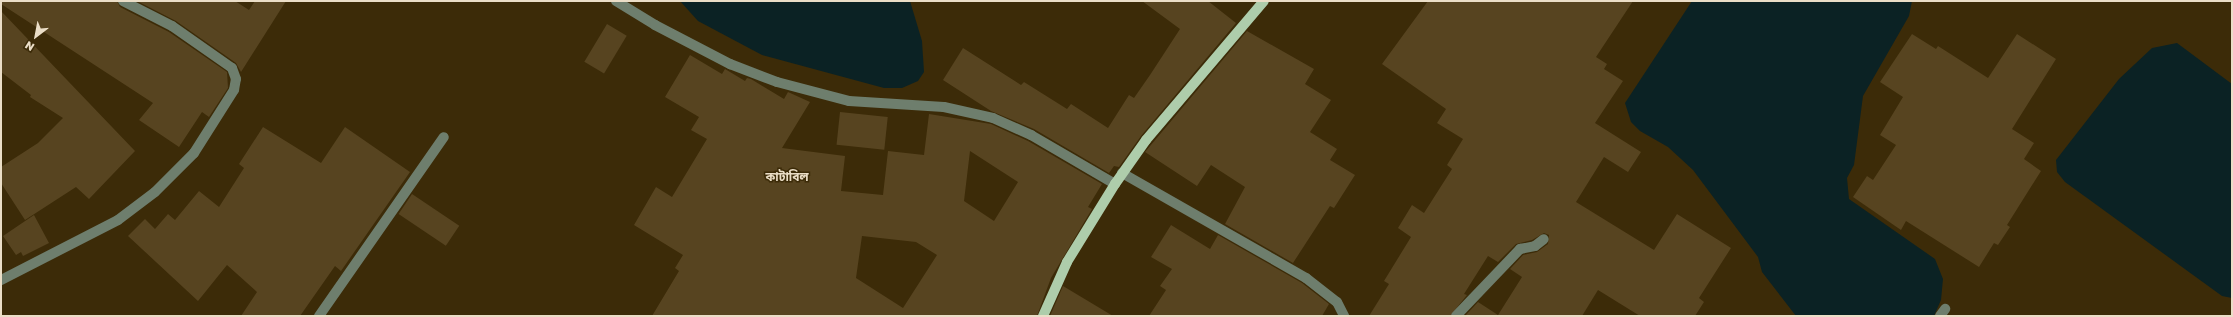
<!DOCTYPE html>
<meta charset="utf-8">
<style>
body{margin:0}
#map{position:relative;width:2233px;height:317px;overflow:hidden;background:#3c2b08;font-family:"Golos Text","Noto Sans Bengali",sans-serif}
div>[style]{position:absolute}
.water>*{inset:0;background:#0b2224}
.building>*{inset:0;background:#574420;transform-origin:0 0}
.minor>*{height:10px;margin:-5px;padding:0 5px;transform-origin:5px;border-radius:5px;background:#6e7e6d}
.major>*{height:10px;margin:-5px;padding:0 5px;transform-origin:5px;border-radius:5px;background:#aecdab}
span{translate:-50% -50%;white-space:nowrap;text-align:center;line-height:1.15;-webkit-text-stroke:3px #3c2b08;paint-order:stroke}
.neighbourhood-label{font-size:12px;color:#ebdec7;font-weight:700}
.frame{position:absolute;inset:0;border:2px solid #ebdec7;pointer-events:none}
.north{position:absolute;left:16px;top:16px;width:40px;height:40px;-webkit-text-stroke:3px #3c2b08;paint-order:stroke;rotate:212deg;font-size:11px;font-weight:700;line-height:16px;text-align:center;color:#ebdec7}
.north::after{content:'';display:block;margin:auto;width:14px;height:18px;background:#ebdec7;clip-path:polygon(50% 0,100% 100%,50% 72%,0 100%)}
</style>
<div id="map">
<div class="water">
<i style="clip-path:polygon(680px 1px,910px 1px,922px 41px,924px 72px,918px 81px,902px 88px,884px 88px,762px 55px,698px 21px)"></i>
<i style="clip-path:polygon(1692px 1px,1912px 1px,1909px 16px,1863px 96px,1854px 165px,1847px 178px,1849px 199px,1935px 259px,1943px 279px,1941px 300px,1934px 316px,1796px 316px,1762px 272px,1758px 257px,1693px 170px,1668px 147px,1640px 131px,1631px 122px,1625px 103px)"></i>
<i style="clip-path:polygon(2177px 43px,2232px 84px,2232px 298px,2222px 296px,2065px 182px,2057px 172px,2056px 160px,2119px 79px,2152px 48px)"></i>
</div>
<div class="building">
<i style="clip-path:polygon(1px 1px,117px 1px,120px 7px,169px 32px,227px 72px,228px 88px,209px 117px,202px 112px,179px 147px,139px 120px,153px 103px,1px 4px)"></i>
<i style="clip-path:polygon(137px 1px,235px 1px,249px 10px,255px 1px,286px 1px,241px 72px,236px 63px,176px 21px)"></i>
<i style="clip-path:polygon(1142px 1px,1208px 1px,1236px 23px,1141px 136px,1119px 167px,1114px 166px,1109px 173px,1034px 129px,991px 111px,943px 80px,963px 48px,1021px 85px,1024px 82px,1067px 109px,1071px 104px,1108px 128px,1129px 95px,1134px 98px,1150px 75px,1180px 29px)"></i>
<i style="clip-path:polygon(1428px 1px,1633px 1px,1596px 57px,1607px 64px,1604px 69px,1623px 81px,1595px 123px,1641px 152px,1628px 172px,1604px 157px,1576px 202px,1654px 250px,1677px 214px,1731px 248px,1699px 298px,1704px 302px,1695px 316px,1640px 316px,1598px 290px,1582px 316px,1465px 316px,1478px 302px,1498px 315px,1522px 277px,1510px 269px,1523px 255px,1537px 252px,1548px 244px,1549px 235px,1544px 233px,1532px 240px,1516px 244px,1498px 262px,1488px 256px,1464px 294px,1467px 295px,1450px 316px,1369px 316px,1389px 284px,1384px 281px,1411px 237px,1398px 228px,1412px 205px,1424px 213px,1452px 169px,1447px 165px,1463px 139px,1437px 123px,1446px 109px,1382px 64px)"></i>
<i style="clip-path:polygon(1px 11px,135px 151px,89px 199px,76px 187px,25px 220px,1px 183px,1px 167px,38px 143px,63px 118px,30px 97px,31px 95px,1px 72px)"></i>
<i style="left:607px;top:24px;width:23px;height:44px;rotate:31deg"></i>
<i style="clip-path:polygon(1247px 31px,1314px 69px,1305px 84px,1331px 100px,1310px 132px,1337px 149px,1330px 160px,1355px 175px,1334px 208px,1330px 206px,1293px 263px,1225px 224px,1245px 187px,1211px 165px,1197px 186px,1145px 152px)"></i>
<i style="clip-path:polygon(1912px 34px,1936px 49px,1938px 46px,1988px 78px,2017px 34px,2056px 59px,2012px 129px,2034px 143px,2024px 159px,2041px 171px,2007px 225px,2010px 227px,1998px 245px,1994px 243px,1979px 267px,1906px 221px,1901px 230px,1853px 197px,1867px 176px,1873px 180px,1896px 145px,1880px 135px,1903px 97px,1880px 82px)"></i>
<i style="clip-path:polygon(evenodd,690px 55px,722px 74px,725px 69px,745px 81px,747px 78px,751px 79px,784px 99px,788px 92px,810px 102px,782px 148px,845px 156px,841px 191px,883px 195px,888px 151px,924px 155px,929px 114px,991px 124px,1028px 141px,1102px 184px,1088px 207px,1092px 209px,1051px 278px,1037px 316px,652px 316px,679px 271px,675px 268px,683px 255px,634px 225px,656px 187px,672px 197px,707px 139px,691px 130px,699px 117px,665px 97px,690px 55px,970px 151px,1018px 182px,994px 221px,964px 201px,970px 151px,690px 55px,862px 236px,916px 242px,937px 255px,903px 308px,856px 278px,862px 236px)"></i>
<i style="left:840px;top:112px;width:48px;height:33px;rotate:6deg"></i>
<i style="clip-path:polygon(263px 127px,321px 163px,345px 127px,410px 172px,341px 271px,335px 266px,300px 316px,241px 316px,257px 292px,227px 265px,198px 301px,128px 236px,145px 219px,155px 229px,168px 214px,175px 220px,199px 191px,219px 207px,244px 168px,239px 164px)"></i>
<i style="left:412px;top:194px;width:57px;height:24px;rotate:34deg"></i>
<i style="clip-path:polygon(34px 215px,49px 243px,23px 256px,21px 252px,16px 255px,3px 236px)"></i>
<i style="clip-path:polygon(1171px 225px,1210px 249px,1218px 235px,1302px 283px,1329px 304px,1322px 316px,1149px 316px,1166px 290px,1160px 286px,1172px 269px,1151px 257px)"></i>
<i style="clip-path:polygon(1063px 286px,1113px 316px,1050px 316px)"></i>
</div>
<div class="minor">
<i style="left:616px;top:1px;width:46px;rotate:31.6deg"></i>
<i style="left:655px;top:25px;width:85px;rotate:27.5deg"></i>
<i style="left:730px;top:64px;width:50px;rotate:21deg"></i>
<i style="left:777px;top:82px;width:74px;rotate:14.8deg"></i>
<i style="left:849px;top:101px;width:95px;rotate:3.6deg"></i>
<i style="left:944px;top:107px;width:50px;rotate:12.7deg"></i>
<i style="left:993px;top:118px;width:42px;rotate:24.1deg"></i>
<i style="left:1031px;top:135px;width:97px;rotate:30.3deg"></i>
<i style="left:1122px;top:173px;width:212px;rotate:29.7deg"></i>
<i style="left:1306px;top:278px;width:39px;rotate:38deg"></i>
<i style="left:1337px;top:302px;width:16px;rotate:63deg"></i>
<i style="left:1px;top:280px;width:131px;rotate:-27.1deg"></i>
<i style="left:118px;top:220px;width:46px;rotate:-37.1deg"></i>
<i style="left:155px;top:192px;width:55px;rotate:-45deg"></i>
<i style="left:194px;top:153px;width:75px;rotate:-57.6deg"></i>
<i style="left:234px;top:90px;width:11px;rotate:-80deg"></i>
<i style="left:236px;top:79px;width:12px;rotate:-110deg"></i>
<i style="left:232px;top:68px;width:73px;rotate:-145deg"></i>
<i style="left:172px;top:26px;width:55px;rotate:-153deg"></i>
<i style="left:319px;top:316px;width:218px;rotate:-55.1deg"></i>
<i style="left:1456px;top:316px;width:93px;rotate:-46.3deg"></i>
<i style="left:1520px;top:249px;width:15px;rotate:-11deg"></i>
<i style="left:1535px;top:246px;width:11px;rotate:-38deg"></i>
<i style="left:1940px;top:316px;width:9px;rotate:-54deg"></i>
</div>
<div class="major">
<i style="left:1043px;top:316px;width:59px;rotate:-66deg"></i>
<i style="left:1067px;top:262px;width:92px;rotate:-58.4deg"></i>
<i style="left:1115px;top:184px;width:54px;rotate:-54.8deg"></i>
<i style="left:1146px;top:140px;width:182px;rotate:-49.7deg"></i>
</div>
<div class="neighbourhood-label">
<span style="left:787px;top:177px">কাটাবিল</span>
</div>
<div class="frame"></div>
<div class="north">N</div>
</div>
